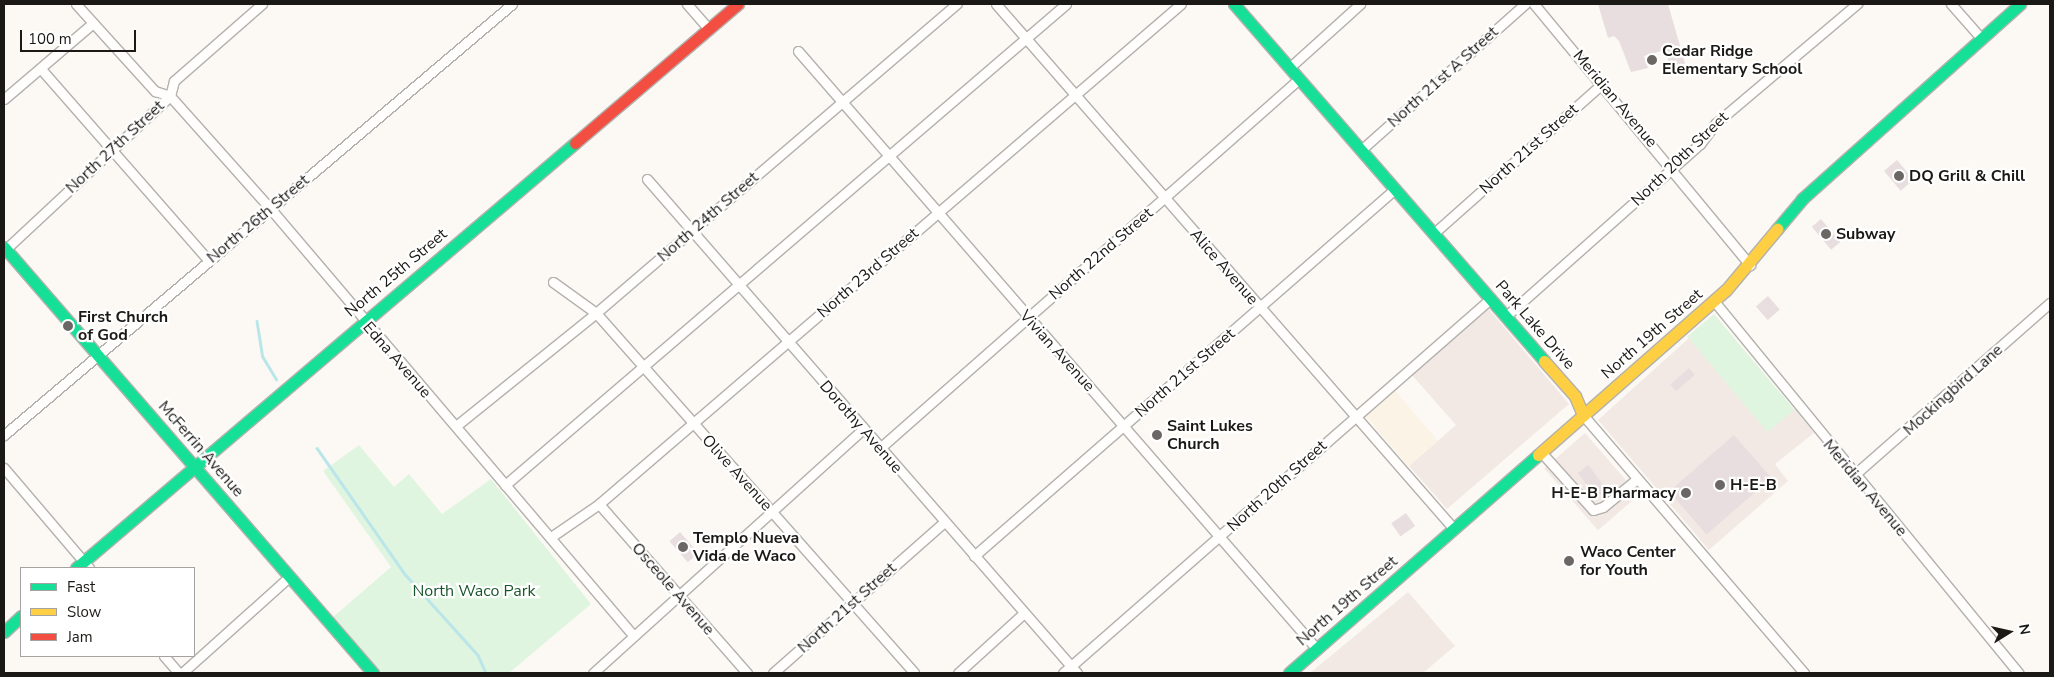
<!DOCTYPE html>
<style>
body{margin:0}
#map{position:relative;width:2054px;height:677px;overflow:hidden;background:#fcf9f4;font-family:"Nunito Sans",sans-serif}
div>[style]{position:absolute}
.commercial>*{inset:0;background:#f3e9e4;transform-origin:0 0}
.industrial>*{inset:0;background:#fbf4e6;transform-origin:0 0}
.green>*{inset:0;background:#e0f5e0;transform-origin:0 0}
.stream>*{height:2.5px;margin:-1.25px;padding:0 1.25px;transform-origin:1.25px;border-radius:1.25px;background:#bae6ea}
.building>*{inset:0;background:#e8dedf;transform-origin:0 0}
.roads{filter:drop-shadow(1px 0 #b3b1ad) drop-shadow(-1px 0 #b3b1ad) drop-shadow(0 1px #b3b1ad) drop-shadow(0 -1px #b3b1ad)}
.street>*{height:9px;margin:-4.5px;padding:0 4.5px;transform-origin:4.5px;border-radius:4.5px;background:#fffefd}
.fast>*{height:11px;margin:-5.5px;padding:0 5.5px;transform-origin:5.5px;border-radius:5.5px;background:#16e098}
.slow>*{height:11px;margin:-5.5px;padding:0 5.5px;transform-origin:5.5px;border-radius:5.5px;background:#ffcf43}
.jam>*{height:11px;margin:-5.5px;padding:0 5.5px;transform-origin:5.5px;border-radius:5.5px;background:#f24e42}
.dots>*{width:14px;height:14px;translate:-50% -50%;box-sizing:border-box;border:2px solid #fff;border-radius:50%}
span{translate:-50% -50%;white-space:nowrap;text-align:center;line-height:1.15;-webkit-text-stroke:4.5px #fff;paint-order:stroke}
.poi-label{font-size:16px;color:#1b1916;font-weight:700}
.left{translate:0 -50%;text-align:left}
.right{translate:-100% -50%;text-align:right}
.street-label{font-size:16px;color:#1b1916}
.park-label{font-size:16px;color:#19562b}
.frame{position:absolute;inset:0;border:5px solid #1b1916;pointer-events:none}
.legend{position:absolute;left:20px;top:567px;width:175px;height:90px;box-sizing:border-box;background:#fff;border:1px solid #a4a3a2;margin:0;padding:6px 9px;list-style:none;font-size:15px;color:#1b1916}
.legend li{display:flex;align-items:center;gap:10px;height:25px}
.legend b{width:25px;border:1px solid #a4a3a2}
.north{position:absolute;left:1984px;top:607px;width:50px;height:50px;-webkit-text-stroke:4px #fff;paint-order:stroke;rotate:80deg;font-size:14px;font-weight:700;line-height:20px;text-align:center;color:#1b1916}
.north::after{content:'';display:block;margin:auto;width:18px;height:22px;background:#1b1916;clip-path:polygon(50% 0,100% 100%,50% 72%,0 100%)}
.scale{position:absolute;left:20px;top:30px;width:116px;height:22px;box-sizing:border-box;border:2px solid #1b1916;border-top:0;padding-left:6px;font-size:15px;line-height:18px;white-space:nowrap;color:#1b1916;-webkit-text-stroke:4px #fff;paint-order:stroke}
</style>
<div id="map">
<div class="commercial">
<i style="clip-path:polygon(1487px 307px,1569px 404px,1447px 509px,1409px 466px,1456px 425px,1411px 374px)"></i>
<i style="clip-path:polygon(1689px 338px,1769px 429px,1795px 409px,1814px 433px,1775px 464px,1788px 481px,1709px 550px,1598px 420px)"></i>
<i style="left:1585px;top:433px;width:82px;height:54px;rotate:49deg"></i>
<i style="clip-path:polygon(1408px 592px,1455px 646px,1423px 673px,1310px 673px)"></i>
</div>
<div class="industrial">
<i style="left:1395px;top:390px;width:67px;height:39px;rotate:50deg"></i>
</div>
<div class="green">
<i style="left:1714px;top:314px;width:125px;height:35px;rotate:50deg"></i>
<i style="clip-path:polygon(359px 445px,394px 487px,409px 474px,442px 514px,491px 479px,591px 604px,509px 673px,380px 673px,332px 618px,391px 567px,323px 471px)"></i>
</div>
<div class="stream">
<i style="left:257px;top:321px;width:36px;rotate:81deg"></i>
<i style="left:263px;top:357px;width:26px;rotate:59deg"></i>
<i style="left:317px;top:448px;width:154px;rotate:55.1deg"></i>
<i style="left:405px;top:574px;width:109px;rotate:48deg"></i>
<i style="left:478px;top:655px;width:20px;rotate:66deg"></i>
</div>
<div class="building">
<i style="clip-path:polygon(1598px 4px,1668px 4px,1687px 70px,1672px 74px,1665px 50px,1644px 56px,1648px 68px,1631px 72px,1619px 41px,1614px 36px,1608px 38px)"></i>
<i style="left:1897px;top:160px;width:26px;height:17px;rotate:50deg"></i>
<i style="left:1821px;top:219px;width:30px;height:12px;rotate:50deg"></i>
<i style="left:1768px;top:296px;width:18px;height:16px;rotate:49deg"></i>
<i style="left:1689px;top:368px;width:9px;height:25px;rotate:49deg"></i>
<i style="left:1734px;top:435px;width:57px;height:86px;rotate:49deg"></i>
<i style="left:1588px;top:465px;width:31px;height:13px;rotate:52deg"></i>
<i style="left:1406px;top:513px;width:16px;height:18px;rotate:55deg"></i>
<i style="left:680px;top:532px;width:28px;height:14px;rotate:49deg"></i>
</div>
<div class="roads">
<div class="street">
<i style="left:76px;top:4px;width:118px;rotate:47.8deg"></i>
<i style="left:155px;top:91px;width:16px;rotate:18deg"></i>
<i style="left:170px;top:96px;width:149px;rotate:48.3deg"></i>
<i style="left:269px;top:207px;width:560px;rotate:49.63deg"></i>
<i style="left:687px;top:4px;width:32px;rotate:49deg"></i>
<i style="left:996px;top:4px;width:697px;rotate:48.9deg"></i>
<i style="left:1534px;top:4px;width:339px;rotate:50.4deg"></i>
<i style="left:1951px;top:4px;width:45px;rotate:48.6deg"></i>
<i style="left:798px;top:51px;width:792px;rotate:49.05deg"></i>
<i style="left:1289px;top:68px;width:96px;rotate:-42deg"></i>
<i style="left:41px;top:69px;width:254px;rotate:48.8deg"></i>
<i style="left:4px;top:99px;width:117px;rotate:-40.5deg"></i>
<i style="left:1361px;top:150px;width:220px;rotate:-41.7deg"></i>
<i style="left:647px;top:179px;width:655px;rotate:48.96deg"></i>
<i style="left:1433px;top:234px;width:226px;rotate:-41.6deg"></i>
<i style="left:7px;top:248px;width:223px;rotate:-43deg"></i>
<i style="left:170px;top:96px;width:16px;rotate:-75deg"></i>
<i style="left:174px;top:81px;width:117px;rotate:-41.2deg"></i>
<i style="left:553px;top:282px;width:53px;rotate:35.8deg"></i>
<i style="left:596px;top:313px;width:480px;rotate:48.5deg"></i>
<i style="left:1714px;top:301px;width:481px;rotate:50.7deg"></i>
<i style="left:1505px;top:317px;width:261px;rotate:-41.6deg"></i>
<i style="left:1700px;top:144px;width:26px;rotate:-53deg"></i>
<i style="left:1716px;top:123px;width:185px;rotate:-40.2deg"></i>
<i style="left:1583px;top:415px;width:340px;rotate:49.4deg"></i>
<i style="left:456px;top:426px;width:180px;rotate:-38.9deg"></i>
<i style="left:596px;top:313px;width:475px;rotate:-40.6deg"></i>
<i style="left:4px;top:435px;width:666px;rotate:-40.31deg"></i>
<i style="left:880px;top:448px;width:558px;rotate:-41.37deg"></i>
<i style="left:1541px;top:452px;width:78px;rotate:48.1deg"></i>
<i style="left:1593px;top:510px;width:10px;rotate:-17deg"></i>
<i style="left:1603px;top:507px;width:44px;rotate:-39.5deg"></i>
<i style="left:4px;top:468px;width:131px;rotate:49.6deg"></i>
<i style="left:1854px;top:475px;width:261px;rotate:-41.3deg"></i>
<i style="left:505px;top:485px;width:739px;rotate:-40.61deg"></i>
<i style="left:599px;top:504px;width:225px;rotate:48.8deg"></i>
<i style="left:551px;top:537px;width:58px;rotate:-34.5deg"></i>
<i style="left:599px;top:504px;width:767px;rotate:-40.67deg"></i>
<i style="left:974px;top:556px;width:559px;rotate:-41.08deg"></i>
<i style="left:164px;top:656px;width:23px;rotate:49deg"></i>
<i style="left:182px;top:673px;width:145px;rotate:-41.9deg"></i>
<i style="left:593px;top:673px;width:364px;rotate:-42.1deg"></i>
<i style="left:773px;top:673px;width:228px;rotate:-41.4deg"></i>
<i style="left:958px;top:673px;width:89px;rotate:-42.3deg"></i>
<i style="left:1063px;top:673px;width:568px;rotate:-41.21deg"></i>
</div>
<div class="fast">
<i style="left:1234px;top:4px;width:473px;rotate:49deg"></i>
<i style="left:1777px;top:229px;width:39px;rotate:-50deg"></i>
<i style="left:1802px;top:199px;width:292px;rotate:-41.8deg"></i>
<i style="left:4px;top:247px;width:564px;rotate:49.1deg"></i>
<i style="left:76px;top:568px;width:655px;rotate:-40.42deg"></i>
<i style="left:4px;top:632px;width:23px;rotate:-43deg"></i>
<i style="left:1289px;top:673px;width:331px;rotate:-41.2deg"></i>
</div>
<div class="slow">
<i style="left:1544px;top:361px;width:47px;rotate:48.5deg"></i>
<i style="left:1575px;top:396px;width:21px;rotate:67deg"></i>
<i style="left:1538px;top:455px;width:250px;rotate:-41.3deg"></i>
<i style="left:1726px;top:290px;width:80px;rotate:-50.1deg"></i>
</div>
<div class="jam">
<i style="left:575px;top:143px;width:214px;rotate:-40.5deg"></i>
</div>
</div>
<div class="dots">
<i style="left:1652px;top:60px;background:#6a6764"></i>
<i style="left:1899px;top:176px;background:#6a6764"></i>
<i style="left:1826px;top:234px;background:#6a6764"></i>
<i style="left:68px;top:326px;background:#6a6764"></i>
<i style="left:1157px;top:435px;background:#6a6764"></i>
<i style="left:1720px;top:485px;background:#6a6764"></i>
<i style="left:1686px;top:493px;background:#6a6764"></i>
<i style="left:683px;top:547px;background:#6a6764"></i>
<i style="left:1569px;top:561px;background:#6a6764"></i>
</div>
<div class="poi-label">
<span class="left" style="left:1662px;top:60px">Cedar Ridge<br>Elementary School</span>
<span class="left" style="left:1909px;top:176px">DQ Grill &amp; Chill</span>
<span class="left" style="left:1836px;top:234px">Subway</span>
<span class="left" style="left:78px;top:326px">First Church<br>of God</span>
<span class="left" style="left:1167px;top:435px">Saint Lukes<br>Church</span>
<span class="left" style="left:1730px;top:485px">H-E-B</span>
<span class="right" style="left:1676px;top:493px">H-E-B Pharmacy</span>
<span class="left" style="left:693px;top:547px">Templo Nueva<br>Vida de Waco</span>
<span class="left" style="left:1580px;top:561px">Waco Center<br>for Youth</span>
</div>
<div class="street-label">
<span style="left:1443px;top:77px;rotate:-42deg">North 21st A Street</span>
<span style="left:1615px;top:99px;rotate:50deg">Meridian Avenue</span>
<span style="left:115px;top:147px;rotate:-43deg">North 27th Street</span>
<span style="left:1529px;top:149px;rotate:-42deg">North 21st Street</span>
<span style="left:1680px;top:159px;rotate:-44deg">North 20th Street</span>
<span style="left:708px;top:217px;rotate:-41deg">North 24th Street</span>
<span style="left:258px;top:219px;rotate:-40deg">North 26th Street</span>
<span style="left:1101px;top:254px;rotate:-41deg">North 22nd Street</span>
<span style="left:1224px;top:267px;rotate:49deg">Alice Avenue</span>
<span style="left:396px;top:273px;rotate:-40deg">North 25th Street</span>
<span style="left:868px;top:273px;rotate:-41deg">North 23rd Street</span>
<span style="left:1535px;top:325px;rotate:49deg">Park Lake Drive</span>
<span style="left:1652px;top:334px;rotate:-41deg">North 19th Street</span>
<span style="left:1057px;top:351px;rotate:48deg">Vivian Avenue</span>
<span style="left:397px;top:360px;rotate:49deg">Edna Avenue</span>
<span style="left:1185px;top:373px;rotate:-41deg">North 21st Street</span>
<span style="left:1953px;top:390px;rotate:-42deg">Mockingbird Lane</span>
<span style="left:861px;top:427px;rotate:49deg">Dorothy Avenue</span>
<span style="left:201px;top:449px;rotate:49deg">McFerrin Avenue</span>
<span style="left:737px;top:473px;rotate:48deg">Olive Avenue</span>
<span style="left:1277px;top:486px;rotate:-42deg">North 20th Street</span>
<span style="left:1865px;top:488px;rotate:50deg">Meridian Avenue</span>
<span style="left:673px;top:589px;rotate:49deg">Osceole Avenue</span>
<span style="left:1347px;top:601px;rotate:-41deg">North 19th Street</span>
<span style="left:847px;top:608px;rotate:-42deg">North 21st Street</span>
</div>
<div class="park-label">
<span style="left:474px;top:591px">North Waco Park</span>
</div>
<div class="frame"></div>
<ul class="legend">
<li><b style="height:6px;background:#16e098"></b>Fast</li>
<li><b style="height:6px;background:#ffcf43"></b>Slow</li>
<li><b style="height:6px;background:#f24e42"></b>Jam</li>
</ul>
<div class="north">N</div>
<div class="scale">100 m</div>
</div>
